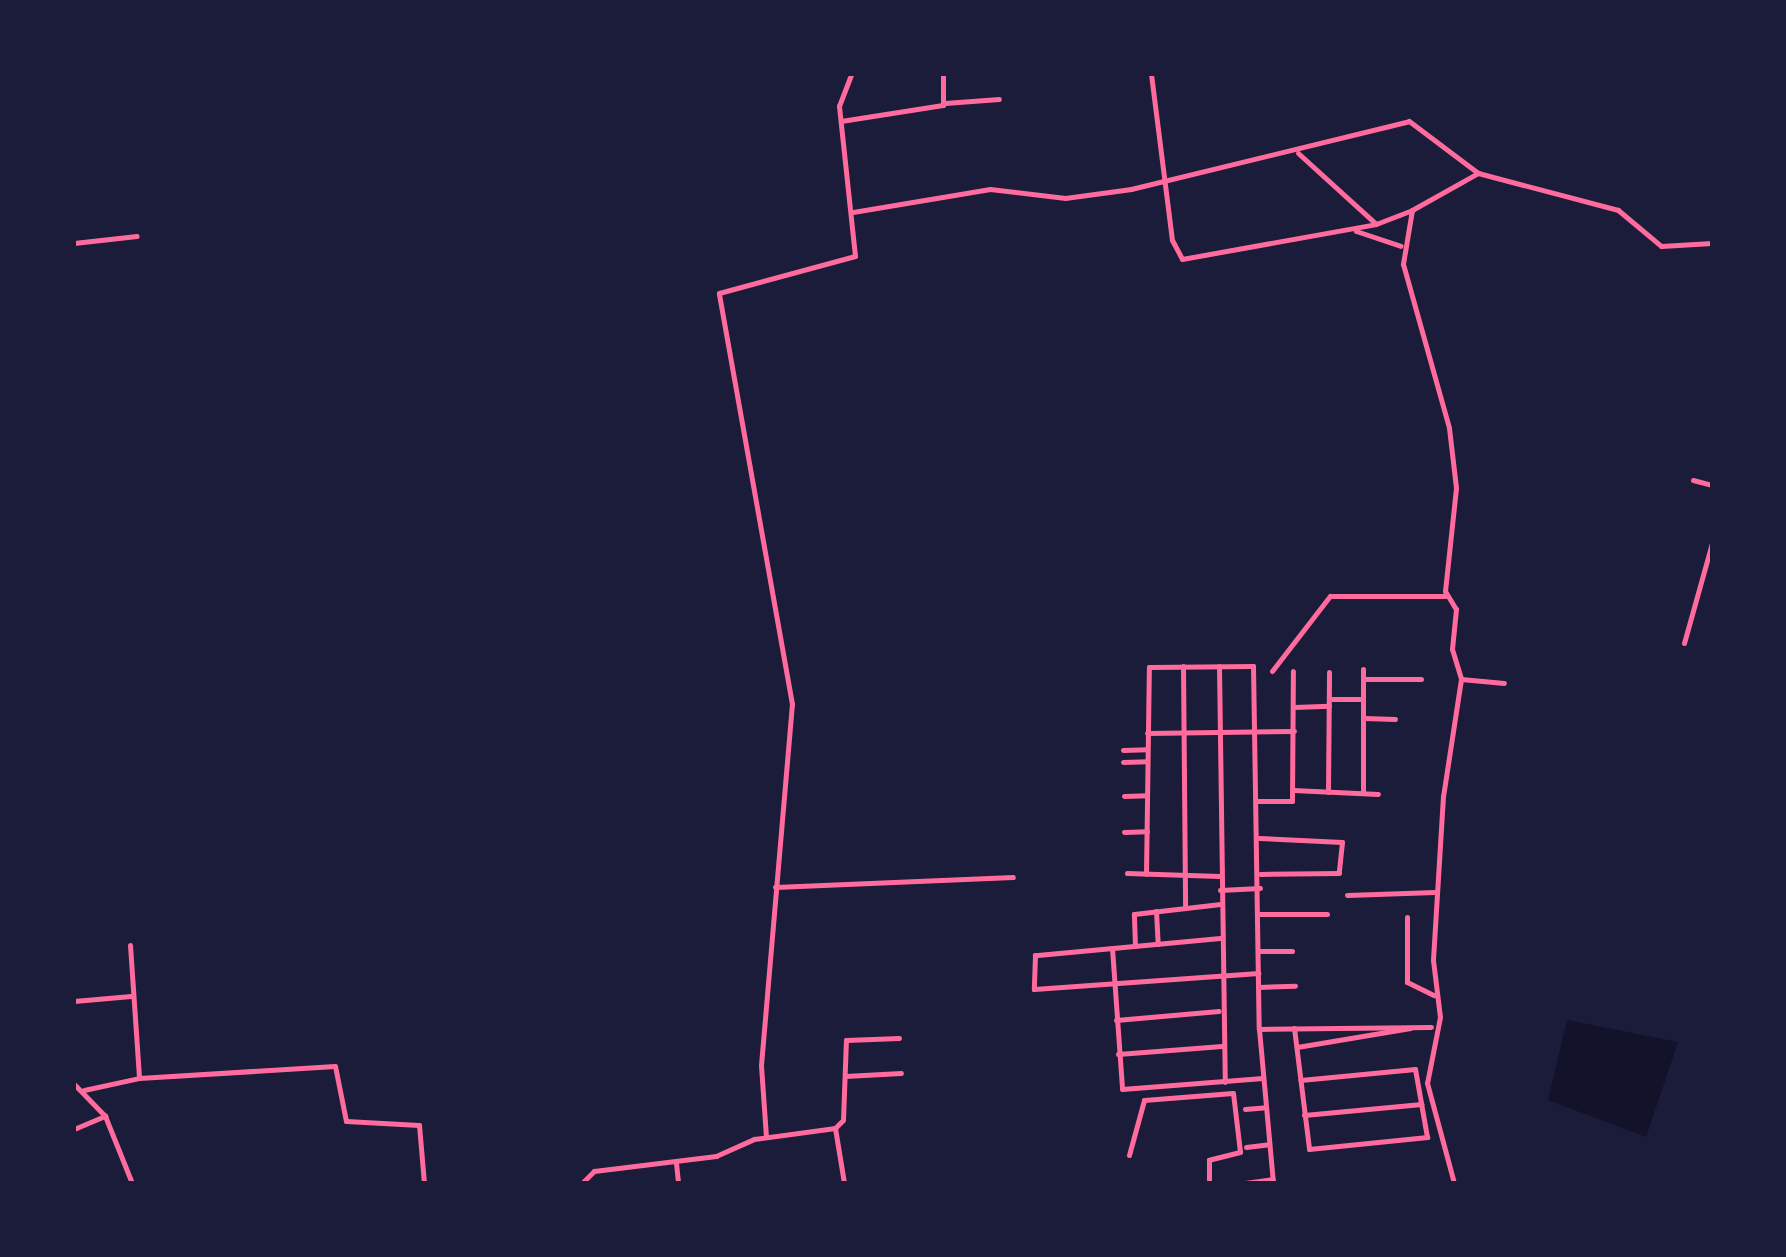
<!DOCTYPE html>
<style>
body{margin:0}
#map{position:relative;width:1786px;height:1257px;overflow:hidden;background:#1b1b3a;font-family:"Roboto Serif",serif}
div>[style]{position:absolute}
.water>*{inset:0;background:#12122b}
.minor>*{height:5px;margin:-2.5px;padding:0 2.5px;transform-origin:2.5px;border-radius:2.5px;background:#ff6b9d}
span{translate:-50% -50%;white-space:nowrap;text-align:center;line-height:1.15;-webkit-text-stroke:8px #1b1b3a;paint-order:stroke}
.frame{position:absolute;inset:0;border:76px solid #1b1b3a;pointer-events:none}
</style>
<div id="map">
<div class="water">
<i style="clip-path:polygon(1567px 1020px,1678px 1042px,1646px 1137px,1548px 1100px)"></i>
</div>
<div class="minor">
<i style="left:1151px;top:74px;width:167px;rotate:82.8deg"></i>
<i style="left:1172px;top:240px;width:21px;rotate:62deg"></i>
<i style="left:1182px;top:259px;width:197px;rotate:-10.2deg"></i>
<i style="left:945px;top:103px;width:54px;rotate:-4.2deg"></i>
<i style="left:841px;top:121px;width:103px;rotate:-8.9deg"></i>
<i style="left:943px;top:105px;width:31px;rotate:-90deg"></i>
<i style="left:1298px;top:153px;width:105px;rotate:42.3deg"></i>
<i style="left:1376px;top:224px;width:39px;rotate:-21deg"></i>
<i style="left:1412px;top:210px;width:55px;rotate:99.5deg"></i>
<i style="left:1403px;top:264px;width:170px;rotate:74.3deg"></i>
<i style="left:1449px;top:428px;width:60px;rotate:83.3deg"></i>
<i style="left:1456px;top:488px;width:104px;rotate:96.1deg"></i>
<i style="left:1445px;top:591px;width:21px;rotate:59deg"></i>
<i style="left:1456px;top:609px;width:40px;rotate:95.7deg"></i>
<i style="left:1452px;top:649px;width:31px;rotate:73deg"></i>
<i style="left:1461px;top:679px;width:118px;rotate:98.7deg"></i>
<i style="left:1443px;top:796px;width:164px;rotate:93.5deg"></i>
<i style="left:1433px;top:960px;width:57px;rotate:83deg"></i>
<i style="left:1440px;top:1017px;width:67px;rotate:101.1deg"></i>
<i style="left:1427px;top:1083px;width:104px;rotate:74.9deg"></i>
<i style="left:1412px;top:210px;width:76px;rotate:-29.3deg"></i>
<i style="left:853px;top:212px;width:139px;rotate:-9.5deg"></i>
<i style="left:990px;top:189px;width:76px;rotate:6.8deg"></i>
<i style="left:1065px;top:198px;width:67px;rotate:-7.8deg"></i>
<i style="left:1131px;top:189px;width:286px;rotate:-13.7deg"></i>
<i style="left:1409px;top:121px;width:86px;rotate:37deg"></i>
<i style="left:1478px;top:173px;width:145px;rotate:14.8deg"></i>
<i style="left:1618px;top:210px;width:56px;rotate:39.9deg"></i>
<i style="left:1661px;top:246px;width:51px;rotate:-3.4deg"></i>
<i style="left:1356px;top:231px;width:47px;rotate:18.4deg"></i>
<i style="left:74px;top:243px;width:63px;rotate:-6.3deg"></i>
<i style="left:1693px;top:480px;width:20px;rotate:15deg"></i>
<i style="left:1684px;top:643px;width:104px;rotate:-74.4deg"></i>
<i style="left:1183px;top:666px;width:241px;rotate:89.5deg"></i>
<i style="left:1219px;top:666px;width:416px;rotate:89.2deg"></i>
<i style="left:1363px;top:669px;width:124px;rotate:90deg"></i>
<i style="left:1272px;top:671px;width:95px;rotate:-52.3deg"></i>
<i style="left:1330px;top:596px;width:115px"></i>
<i style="left:1363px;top:679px;width:58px"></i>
<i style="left:1461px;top:679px;width:43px;rotate:5.3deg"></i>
<i style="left:1329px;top:699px;width:34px"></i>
<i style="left:1294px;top:707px;width:35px;rotate:-2deg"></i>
<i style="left:1364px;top:718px;width:31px;rotate:2deg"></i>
<i style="left:1147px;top:733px;width:147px;rotate:-0.8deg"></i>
<i style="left:1123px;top:750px;width:24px;rotate:-2deg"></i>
<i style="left:1123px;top:762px;width:24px;rotate:-2deg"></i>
<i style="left:1293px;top:790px;width:85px;rotate:2.7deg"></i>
<i style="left:1328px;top:792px;width:120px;rotate:-89.5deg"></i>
<i style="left:1124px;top:796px;width:23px;rotate:-2deg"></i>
<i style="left:1258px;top:801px;width:34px"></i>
<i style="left:1292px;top:801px;width:130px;rotate:-89.6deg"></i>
<i style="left:1124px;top:832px;width:23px;rotate:-2deg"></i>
<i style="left:1259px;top:838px;width:83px;rotate:2.8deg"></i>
<i style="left:1342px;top:842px;width:31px;rotate:96deg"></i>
<i style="left:1339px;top:873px;width:79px;rotate:179.3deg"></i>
<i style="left:1127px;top:873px;width:93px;rotate:1.8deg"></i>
<i style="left:1146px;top:874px;width:207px;rotate:-89.2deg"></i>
<i style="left:1149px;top:667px;width:104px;rotate:-0.6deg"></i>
<i style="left:1253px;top:666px;width:363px;rotate:89.1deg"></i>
<i style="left:1259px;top:1029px;width:155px;rotate:84.8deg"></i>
<i style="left:775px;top:887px;width:238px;rotate:-2.4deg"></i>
<i style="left:1220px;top:890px;width:40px;rotate:-2.9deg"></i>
<i style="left:1347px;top:895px;width:88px;rotate:-2deg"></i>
<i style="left:1156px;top:911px;width:33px;rotate:87deg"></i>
<i style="left:1260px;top:914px;width:67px"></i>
<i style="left:1407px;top:917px;width:65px;rotate:90deg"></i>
<i style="left:1407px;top:982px;width:30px;rotate:26deg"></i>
<i style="left:1220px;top:938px;width:186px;rotate:174.7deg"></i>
<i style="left:1035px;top:955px;width:34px;rotate:92deg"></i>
<i style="left:1034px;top:989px;width:225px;rotate:-4.1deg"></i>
<i style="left:130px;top:945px;width:133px;rotate:86.1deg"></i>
<i style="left:1135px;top:946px;width:32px;rotate:-92deg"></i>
<i style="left:1134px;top:914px;width:87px;rotate:-6.6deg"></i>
<i style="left:1112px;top:948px;width:141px;rotate:85.9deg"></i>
<i style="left:1122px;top:1089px;width:141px;rotate:-4.5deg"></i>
<i style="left:1259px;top:951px;width:33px"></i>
<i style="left:1258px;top:987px;width:37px;rotate:-2deg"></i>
<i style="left:74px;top:1001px;width:57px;rotate:-5deg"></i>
<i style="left:1116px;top:1020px;width:103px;rotate:-5deg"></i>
<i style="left:1294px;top:1028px;width:122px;rotate:82.9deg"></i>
<i style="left:1309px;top:1149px;width:119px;rotate:-5.8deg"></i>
<i style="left:1427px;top:1137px;width:69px;rotate:-100deg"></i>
<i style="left:1415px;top:1069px;width:115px;rotate:174.5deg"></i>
<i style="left:1259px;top:1029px;width:172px;rotate:-0.7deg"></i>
<i style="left:1297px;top:1047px;width:115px;rotate:-9.5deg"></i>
<i style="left:1118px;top:1054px;width:104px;rotate:-4.4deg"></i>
<i style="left:845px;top:1076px;width:56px;rotate:-3.1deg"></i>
<i style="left:74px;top:1084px;width:45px;rotate:45.9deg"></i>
<i style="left:105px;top:1116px;width:72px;rotate:68.1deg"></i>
<i style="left:84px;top:1090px;width:56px;rotate:-12.3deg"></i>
<i style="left:139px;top:1078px;width:196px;rotate:-3.5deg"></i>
<i style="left:335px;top:1066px;width:56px;rotate:78.7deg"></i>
<i style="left:346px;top:1121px;width:73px;rotate:3.1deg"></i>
<i style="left:419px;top:1125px;width:58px;rotate:85.1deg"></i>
<i style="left:1245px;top:1109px;width:21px;rotate:-5deg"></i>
<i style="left:1304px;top:1115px;width:118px;rotate:-5.4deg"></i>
<i style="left:835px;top:1128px;width:11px;rotate:-45deg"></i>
<i style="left:843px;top:1120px;width:80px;rotate:-87.9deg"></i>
<i style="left:846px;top:1040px;width:53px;rotate:-2.2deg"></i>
<i style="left:74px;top:1129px;width:34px;rotate:-23deg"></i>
<i style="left:766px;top:1137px;width:72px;rotate:-94deg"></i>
<i style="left:761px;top:1065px;width:362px;rotate:-85.1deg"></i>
<i style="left:792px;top:704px;width:417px;rotate:-100.1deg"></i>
<i style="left:719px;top:293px;width:141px;rotate:-15.2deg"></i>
<i style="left:855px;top:256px;width:151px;rotate:-96.1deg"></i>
<i style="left:839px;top:106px;width:34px;rotate:-69deg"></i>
<i style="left:1246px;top:1147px;width:23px;rotate:-7deg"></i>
<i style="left:1129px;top:1155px;width:57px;rotate:-74.7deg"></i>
<i style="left:1144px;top:1100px;width:89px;rotate:-4.5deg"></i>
<i style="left:1233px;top:1093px;width:59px;rotate:83.2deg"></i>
<i style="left:1240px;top:1152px;width:32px;rotate:166deg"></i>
<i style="left:1209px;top:1160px;width:23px;rotate:90deg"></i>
<i style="left:676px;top:1163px;width:20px;rotate:84deg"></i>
<i style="left:582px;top:1183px;width:17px;rotate:-45deg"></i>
<i style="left:594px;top:1171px;width:123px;rotate:-7deg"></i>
<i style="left:716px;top:1156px;width:42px;rotate:-24.1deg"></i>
<i style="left:754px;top:1139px;width:82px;rotate:-7.7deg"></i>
<i style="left:835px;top:1128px;width:56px;rotate:80.7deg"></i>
<i style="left:1245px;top:1183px;width:28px;rotate:-8deg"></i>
<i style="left:1711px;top:1183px;width:3px;rotate:-72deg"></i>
</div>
<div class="frame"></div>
</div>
